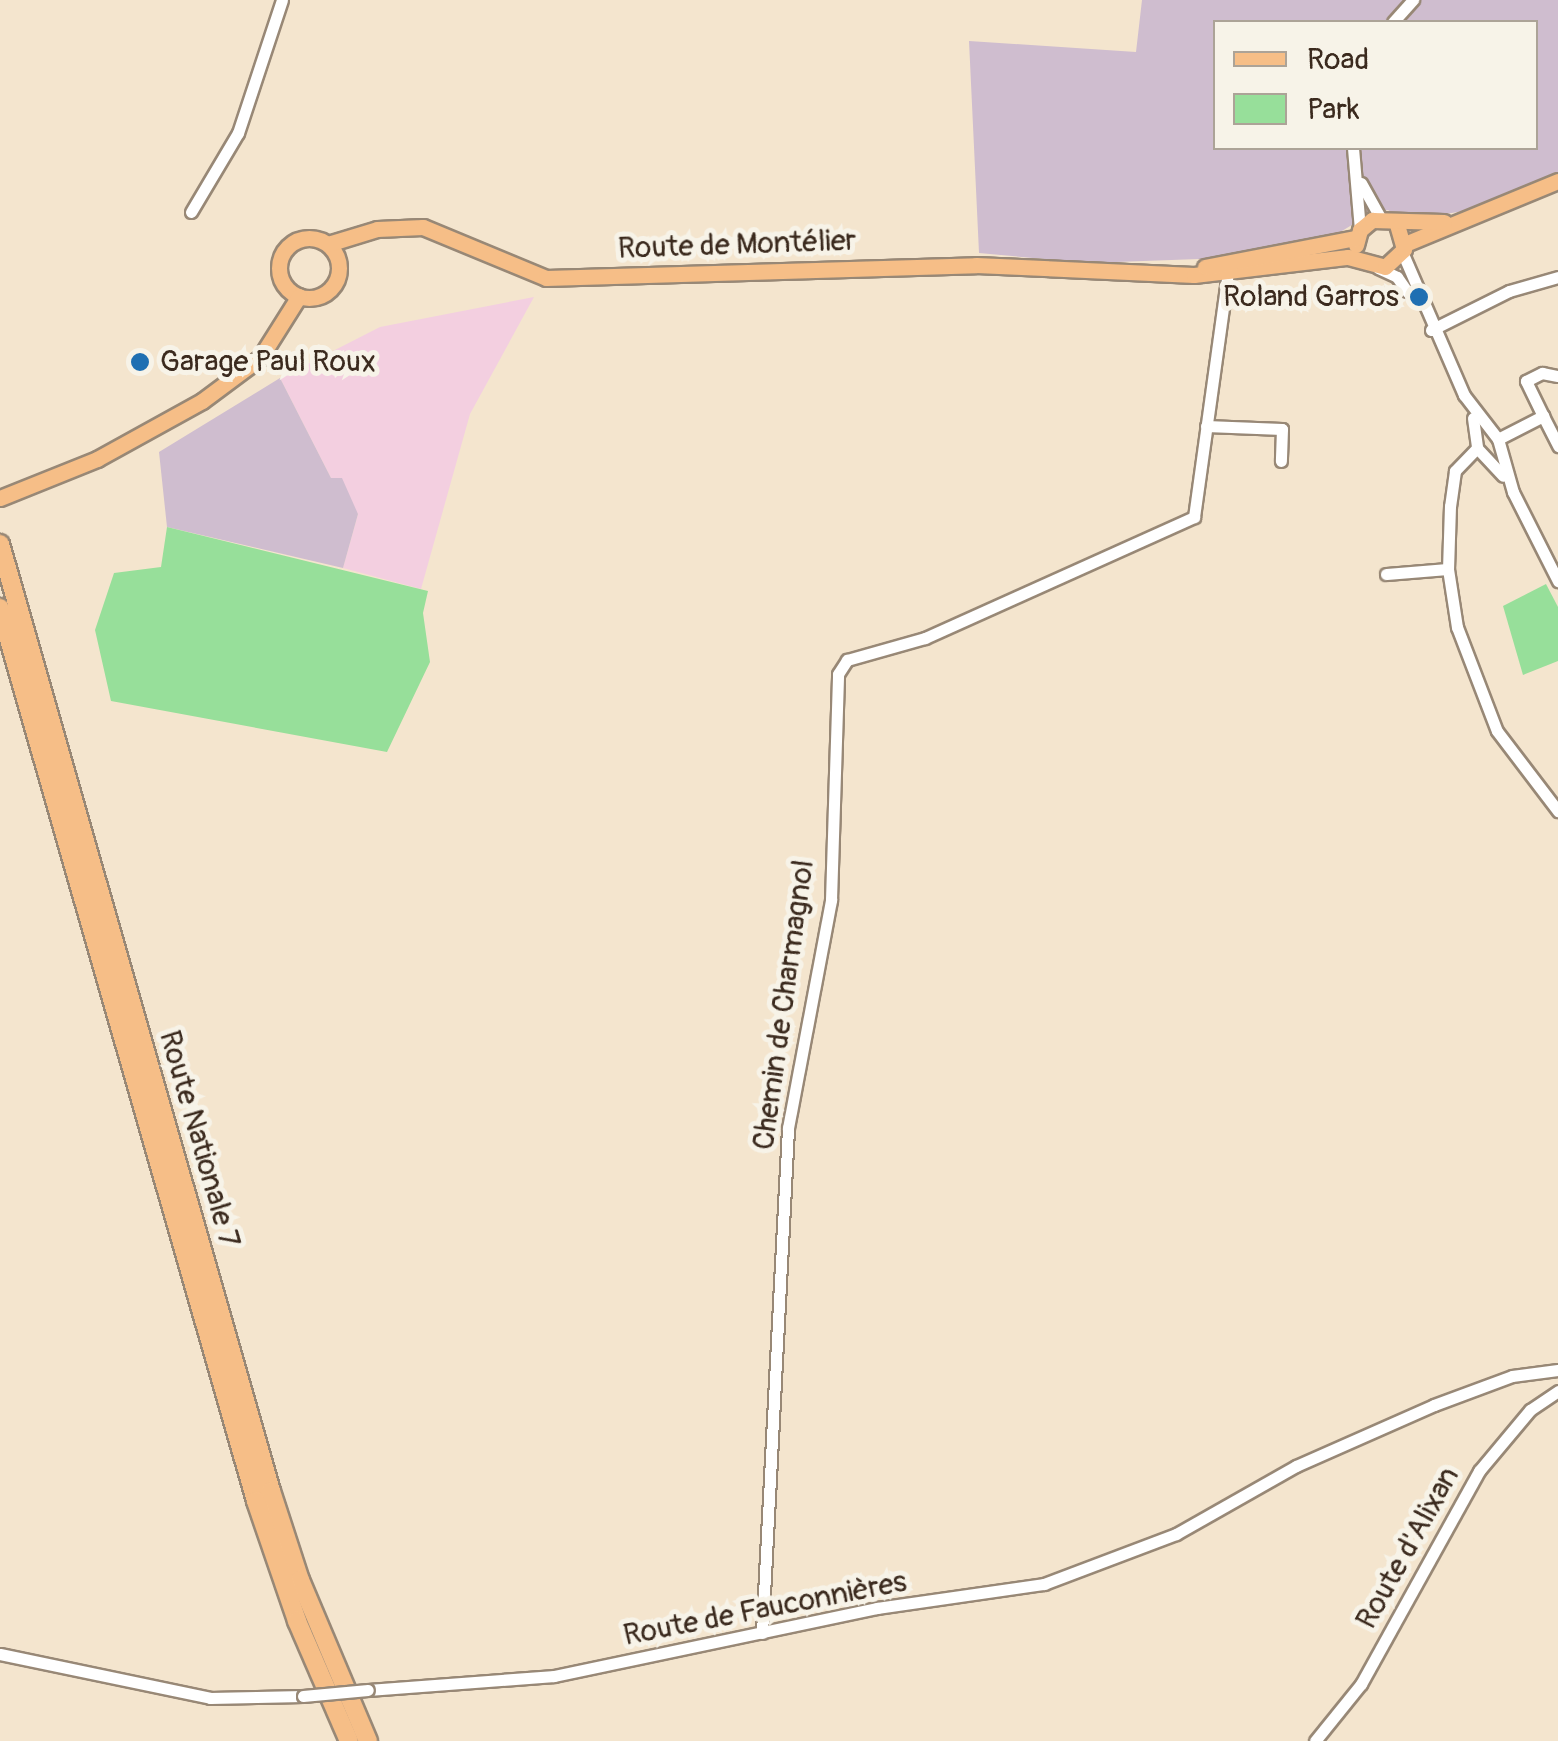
<!DOCTYPE html>
<meta charset="utf-8">
<style>
body{margin:0}
#map{position:relative;width:1558px;height:1741px;overflow:hidden;background:#f4e5ce;font-family:Pangolin,sans-serif}
div>[style]{position:absolute}
.built>*{inset:0;background:#f3cfe0}
.industrial>*{inset:0;background:#cfbdcf}
.green>*{inset:0;background:#97df9a}
.roads{filter:drop-shadow(2px 0 #988876) drop-shadow(-2px 0 #988876) drop-shadow(0 2px #988876) drop-shadow(0 -2px #988876)}
.minor>*{height:11px;margin:-5.5px;padding:0 5.5px;transform-origin:5.5px;border-radius:5.5px;background:#fff}
.major>*{height:15px;margin:-7.5px;padding:0 7.5px;transform-origin:7.5px;border-radius:7.5px;background:#f6be87}
.major>.ring{margin:-7.5px;padding:0;box-sizing:content-box;background:none;border:15px solid #f6be87;border-radius:50%}
.highway>*{height:18px;margin:-9px;padding:0 9px;transform-origin:9px;border-radius:9px;background:#f6be87}
.bridges{filter:drop-shadow(2px 0 #988876) drop-shadow(-2px 0 #988876) drop-shadow(0 2px #988876) drop-shadow(0 -2px #988876)}
.minor-bridge>*{height:11px;margin:-5.5px;padding:0 5.5px;transform-origin:5.5px;border-radius:5.5px;background:#fff}
.dots>*{width:28px;height:28px;translate:-50% -50%;box-sizing:border-box;border:5px solid #f7f3e8;border-radius:50%}
span{translate:-50% -50%;white-space:nowrap;text-align:center;line-height:1.15;-webkit-text-stroke:10px #f7f3e8;paint-order:stroke}
.street-label{font-size:30px;color:#3b2a1e}
.poi-label{font-size:30px;color:#3b2a1e}
.right{translate:-100% -50%;text-align:right}
.left{translate:0 -50%;text-align:left}
.legend{position:absolute;left:1213px;top:20px;width:325px;height:130px;box-sizing:border-box;background:#f7f3e8;border:2px solid #aca397;margin:0;padding:12px 18px;list-style:none;font-size:30px;color:#3b2a1e}
.legend li{display:flex;align-items:center;gap:20px;height:50px}
.legend b{width:50px;border:2px solid #aca397}
</style>
<div id="map">
<div class="built">
<i style="clip-path:polygon(534px 297px,470px 414px,421px 589px,343px 568px,358px 514px,331px 478px,280px 378px,380px 327px)"></i>
</div>
<div class="industrial">
<i style="clip-path:polygon(evenodd,1142px 0,1558px 0,1558px 172px,1469px 210px,1405px 221px,1388px 210px,1370px 214px,1337px 234px,1227px 258px,1088px 263px,979px 253px,969px 41px,1136px 52px,1142px 0,1216px 22px,1536px 22px,1536px 148px,1216px 148px,1216px 22px)"></i>
<i style="clip-path:polygon(280px 378px,331px 478px,342px 478px,358px 514px,343px 568px,167px 527px,159px 452px)"></i>
</div>
<div class="green">
<i style="clip-path:polygon(167px 527px,428px 591px,423px 613px,430px 662px,387px 752px,111px 701px,95px 630px,114px 573px,161px 567px)"></i>
<i style="clip-path:polygon(1546px 584px,1558px 607px,1558px 661px,1523px 675px,1503px 606px)"></i>
</div>
<div class="roads">
<div class="minor">
<i style="left:1393px;top:22px;width:30px;rotate:-48deg"></i>
<i style="left:1353px;top:148px;width:82px;rotate:85.1deg"></i>
<i style="left:1361px;top:183px;width:41px;rotate:60.9deg"></i>
<i style="left:191px;top:212px;width:92px;rotate:-59.3deg"></i>
<i style="left:238px;top:133px;width:140px;rotate:-71.7deg"></i>
<i style="left:1403px;top:254px;width:154px;rotate:66.6deg"></i>
<i style="left:1464px;top:395px;width:56px;rotate:52.3deg"></i>
<i style="left:1498px;top:439px;width:55px;rotate:74.2deg"></i>
<i style="left:1513px;top:492px;width:100px;rotate:63.2deg"></i>
<i style="left:1378px;top:268px;width:21px;rotate:25deg"></i>
<i style="left:1397px;top:277px;width:19px;rotate:55deg"></i>
<i style="left:1431px;top:330px;width:87px;rotate:-26.6deg"></i>
<i style="left:1509px;top:291px;width:51px;rotate:-15.9deg"></i>
<i style="left:1543px;top:416px;width:39px;rotate:-116deg"></i>
<i style="left:1526px;top:381px;width:18px;rotate:-27deg"></i>
<i style="left:1542px;top:373px;width:16px;rotate:11deg"></i>
<i style="left:1473px;top:418px;width:30px;rotate:82deg"></i>
<i style="left:1477px;top:448px;width:38px;rotate:47deg"></i>
<i style="left:1206px;top:426px;width:76px;rotate:2.3deg"></i>
<i style="left:1282px;top:429px;width:32px;rotate:92deg"></i>
<i style="left:1498px;top:439px;width:51px;rotate:-27.1deg"></i>
<i style="left:1543px;top:416px;width:34px;rotate:63deg"></i>
<i style="left:1477px;top:448px;width:32px;rotate:134deg"></i>
<i style="left:1455px;top:471px;width:35px;rotate:98deg"></i>
<i style="left:1450px;top:506px;width:63px;rotate:91.8deg"></i>
<i style="left:1448px;top:569px;width:59px;rotate:81.2deg"></i>
<i style="left:1457px;top:627px;width:111px;rotate:69deg"></i>
<i style="left:1497px;top:731px;width:101px;rotate:52.7deg"></i>
<i style="left:1386px;top:574px;width:62px;rotate:-4.6deg"></i>
<i style="left:762px;top:1633px;width:506px;rotate:-87.05deg"></i>
<i style="left:788px;top:1128px;width:232px;rotate:-79.3deg"></i>
<i style="left:831px;top:900px;width:226px;rotate:-88.2deg"></i>
<i style="left:838px;top:674px;width:17px;rotate:-57deg"></i>
<i style="left:847px;top:660px;width:81px;rotate:-15.8deg"></i>
<i style="left:925px;top:638px;width:295px;rotate:-24.2deg"></i>
<i style="left:1194px;top:517px;width:253px;rotate:-82.1deg"></i>
<i style="left:0;top:1654px;width:215px;rotate:11.8deg"></i>
<i style="left:210px;top:1698px;width:93px;rotate:-1.2deg"></i>
<i style="left:368px;top:1690px;width:187px;rotate:-4.3deg"></i>
<i style="left:554px;top:1676px;width:330px;rotate:-11.9deg"></i>
<i style="left:877px;top:1608px;width:169px;rotate:-8.2deg"></i>
<i style="left:1044px;top:1584px;width:141px;rotate:-20.7deg"></i>
<i style="left:1176px;top:1534px;width:138px;rotate:-29.5deg"></i>
<i style="left:1296px;top:1466px;width:151px;rotate:-23.8deg"></i>
<i style="left:1434px;top:1405px;width:83px;rotate:-20.4deg"></i>
<i style="left:1512px;top:1376px;width:46px;rotate:-7.4deg"></i>
<i style="left:1315px;top:1741px;width:73px;rotate:-51.1deg"></i>
<i style="left:1361px;top:1684px;width:244px;rotate:-61deg"></i>
<i style="left:1479px;top:1471px;width:80px;rotate:-50.1deg"></i>
<i style="left:1530px;top:1410px;width:34px;rotate:-34deg"></i>
</div>
<div class="major">
<i class="ring" style="left:279px;top:238px;width:45px;height:45px"></i>
<i style="left:328px;top:244px;width:51px;rotate:-17deg"></i>
<i style="left:377px;top:229px;width:46px;rotate:-2.5deg"></i>
<i style="left:423px;top:227px;width:133px;rotate:22.5deg"></i>
<i style="left:546px;top:278px;width:430px;rotate:-1.7deg"></i>
<i style="left:976px;top:265px;width:218px;rotate:2.6deg"></i>
<i style="left:1194px;top:275px;width:155px;rotate:-6.7deg"></i>
<i style="left:1348px;top:257px;width:38px;rotate:15deg"></i>
<i style="left:1385px;top:267px;width:26px;rotate:-43deg"></i>
<i style="left:1404px;top:249px;width:25px;rotate:-106deg"></i>
<i style="left:1405px;top:244px;width:165px;rotate:-22.4deg"></i>
<i style="left:1356px;top:245px;width:16px;rotate:-75deg"></i>
<i style="left:1360px;top:230px;width:16px;rotate:-40deg"></i>
<i style="left:1372px;top:220px;width:72px;rotate:1.6deg"></i>
<i style="left:1205px;top:267px;width:154px;rotate:-10.9deg"></i>
<i style="left:0;top:498px;width:105px;rotate:-21.9deg"></i>
<i style="left:97px;top:459px;width:120px;rotate:-28.9deg"></i>
<i style="left:202px;top:401px;width:72px;rotate:-36.6deg"></i>
<i style="left:260px;top:358px;width:73px;rotate:-57.8deg"></i>
</div>
<div class="highway">
<i style="left:0;top:544px;width:985px;rotate:74.03deg"></i>
<i style="left:271px;top:1491px;width:94px;rotate:72deg"></i>
<i style="left:300px;top:1580px;width:175px;rotate:67.1deg"></i>
<i style="left:0;top:608px;width:929px;rotate:74deg"></i>
<i style="left:256px;top:1501px;width:127px;rotate:71.1deg"></i>
<i style="left:297px;top:1621px;width:131px;rotate:66.6deg"></i>
</div>
</div>
<div class="bridges">
<div class="minor-bridge">
<i style="left:303px;top:1696px;width:65px;rotate:-5.3deg"></i>
</div>
</div>
<div class="dots">
<i style="left:1419px;top:297px;background:#1f6fb2"></i>
<i style="left:140px;top:362px;background:#1f6fb2"></i>
</div>
<div class="street-label">
<span style="left:737px;top:245px;rotate:-2deg">Route de Montélier</span>
<span style="left:784px;top:1005px;rotate:-82deg">Chemin de Charmagnol</span>
<span style="left:199px;top:1139px;rotate:74deg">Route Nationale 7</span>
<span style="left:1408px;top:1548px;rotate:-61deg">Route d'Alixan</span>
<span style="left:765px;top:1609px;rotate:-11deg">Route de Fauconnières</span>
</div>
<div class="poi-label">
<span class="right" style="left:1399px;top:297px">Roland Garros</span>
<span class="left" style="left:160px;top:362px">Garage Paul Roux</span>
</div>
<ul class="legend">
<li><b style="height:12px;background:#f6be87"></b>Road</li>
<li><b style="height:28px;background:#97df9a"></b>Park</li>
</ul>
</div>
